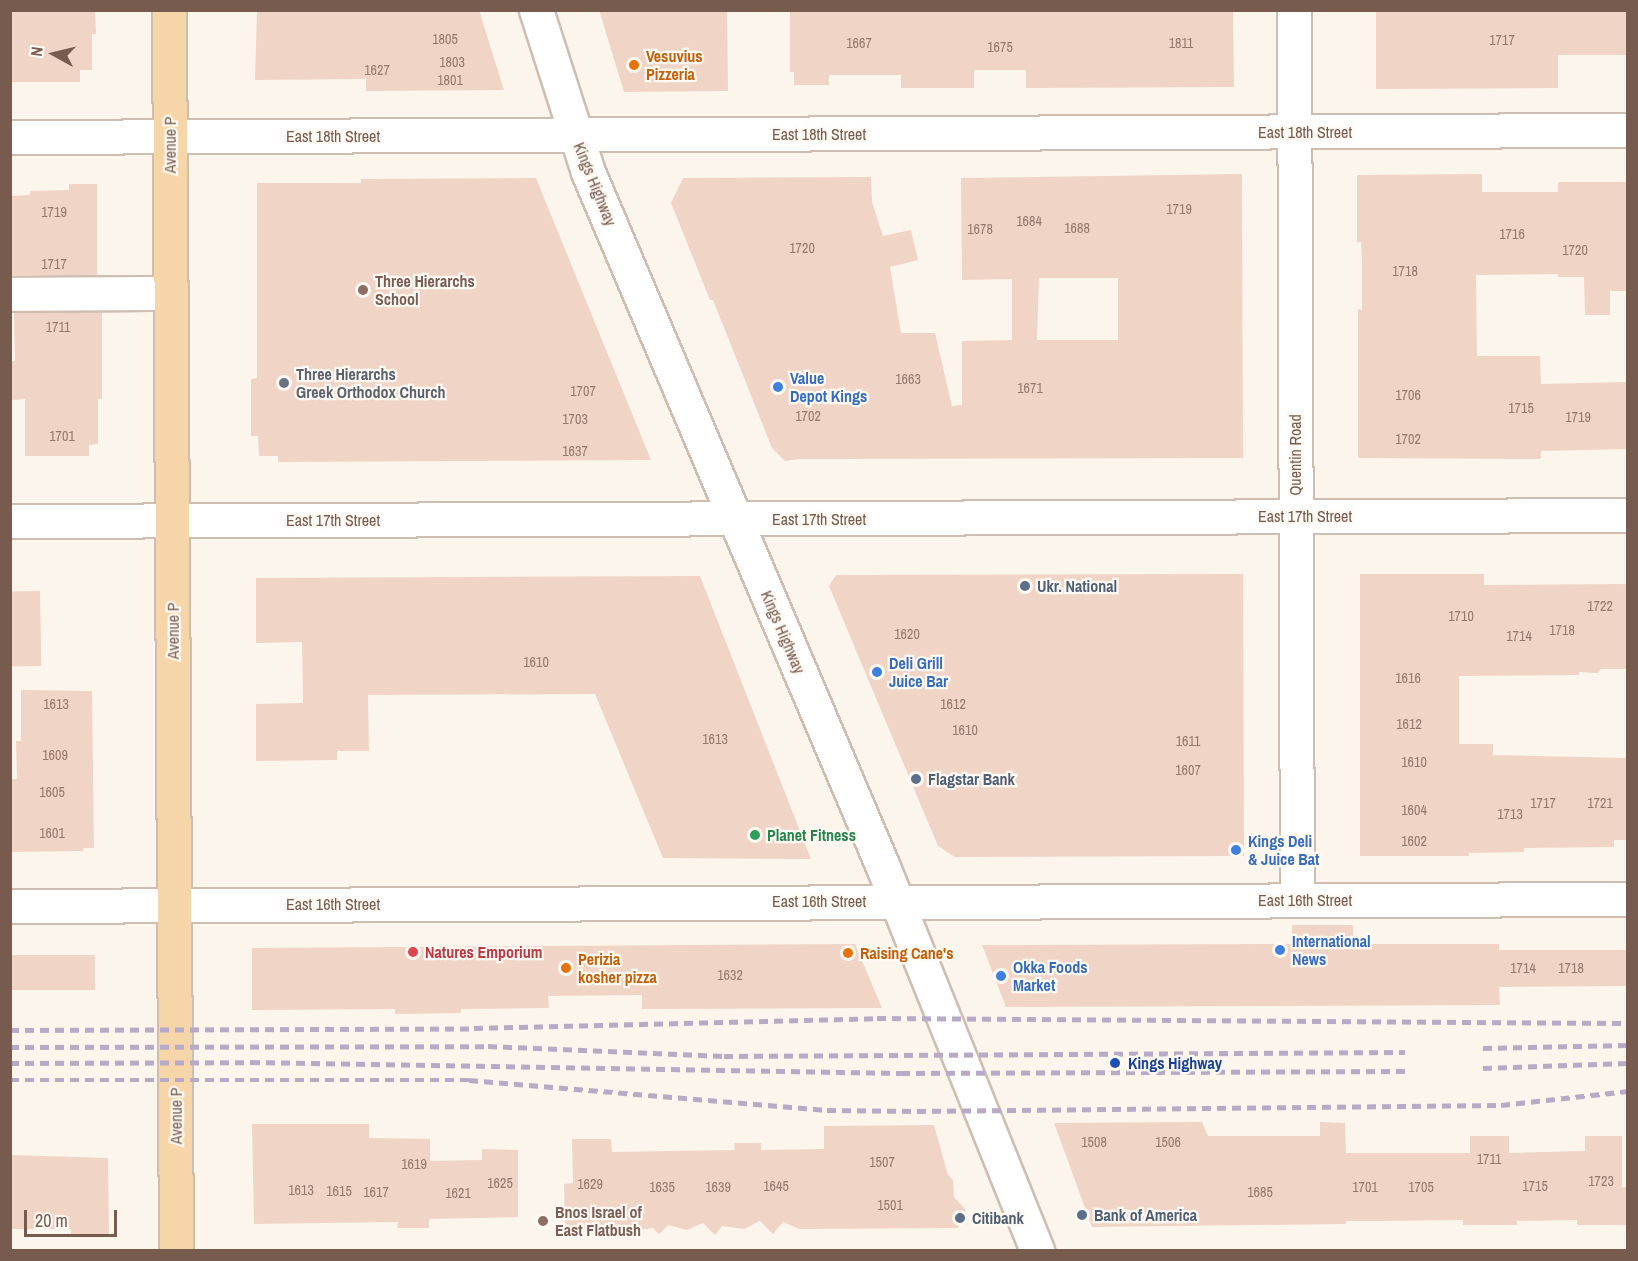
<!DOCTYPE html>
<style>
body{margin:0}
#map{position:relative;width:1638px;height:1261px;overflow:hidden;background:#fcf5ec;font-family:"Archivo Narrow",sans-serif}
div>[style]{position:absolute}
.building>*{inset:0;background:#f0d4c5;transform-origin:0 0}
.roads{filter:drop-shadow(2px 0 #cebdb1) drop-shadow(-2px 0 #cebdb1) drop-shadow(0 2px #cebdb1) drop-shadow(0 -2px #cebdb1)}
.minor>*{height:33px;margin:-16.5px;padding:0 16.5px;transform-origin:16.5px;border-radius:16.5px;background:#fff}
.major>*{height:33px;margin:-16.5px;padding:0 16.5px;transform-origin:16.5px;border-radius:16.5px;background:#f6d6a9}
.rail>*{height:4.5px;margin-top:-2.25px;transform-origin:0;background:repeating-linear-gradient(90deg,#b8a9c7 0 9px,transparent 0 15px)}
.dots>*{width:16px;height:16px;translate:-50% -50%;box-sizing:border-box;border:3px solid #fef9f3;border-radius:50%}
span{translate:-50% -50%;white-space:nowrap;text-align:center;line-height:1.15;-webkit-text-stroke:4.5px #fef9f3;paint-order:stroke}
.number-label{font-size:14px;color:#95796c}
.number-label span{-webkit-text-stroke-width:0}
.food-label{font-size:16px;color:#c56008;font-weight:700}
.left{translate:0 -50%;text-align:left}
.street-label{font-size:16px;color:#775b4f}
.education-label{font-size:16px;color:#785e54;font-weight:700}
.worship-label{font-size:16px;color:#5b616d;font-weight:700}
.shop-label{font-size:16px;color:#366cbe;font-weight:700}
.service-label{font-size:16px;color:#4e5e75;font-weight:700}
.leisure-label{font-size:16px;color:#27864d;font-weight:700}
.health-label{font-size:16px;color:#be3a42;font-weight:700}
.transit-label{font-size:16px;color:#164399;font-weight:700}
.frame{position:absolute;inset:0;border:12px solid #775b4f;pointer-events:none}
.north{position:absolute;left:24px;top:24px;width:60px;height:60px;-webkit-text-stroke:4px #fef9f3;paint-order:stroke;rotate:278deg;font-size:16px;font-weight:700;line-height:24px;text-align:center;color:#775b4f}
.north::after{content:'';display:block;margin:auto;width:21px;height:27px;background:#775b4f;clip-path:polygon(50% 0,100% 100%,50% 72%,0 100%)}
.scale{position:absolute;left:24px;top:1210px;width:93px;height:27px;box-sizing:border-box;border:3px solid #775b4f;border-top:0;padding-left:8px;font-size:18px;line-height:21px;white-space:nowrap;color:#775b4f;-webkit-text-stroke:4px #fef9f3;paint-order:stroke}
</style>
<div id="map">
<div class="building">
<i style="clip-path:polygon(10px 10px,95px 10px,96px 34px,92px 34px,92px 70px,80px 70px,80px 82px,10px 82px)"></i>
<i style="clip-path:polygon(257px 10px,479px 10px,504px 90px,366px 91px,366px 79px,255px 80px)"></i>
<i style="clip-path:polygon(599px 10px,727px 10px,728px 91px,624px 92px)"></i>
<i style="clip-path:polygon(790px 10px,1233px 10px,1234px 87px,1026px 88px,1026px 70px,974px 70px,974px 88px,901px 88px,901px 75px,829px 75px,829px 85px,794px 85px,794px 72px,790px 72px)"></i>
<i style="clip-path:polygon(1376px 10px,1628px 10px,1628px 55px,1558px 55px,1558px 88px,1376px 89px)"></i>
<i style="clip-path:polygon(evenodd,1242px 174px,1243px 458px,799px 459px,785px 461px,772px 448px,713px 300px,710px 300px,671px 203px,683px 178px,871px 177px,872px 202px,883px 236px,911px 230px,918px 260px,890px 267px,901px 333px,935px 333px,952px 406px,962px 405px,962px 341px,1012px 340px,1012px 279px,962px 280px,961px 178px,1242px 174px,1039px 278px,1118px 278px,1118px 340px,1037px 340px,1039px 278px)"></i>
<i style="clip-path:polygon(1482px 174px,1482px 192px,1558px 192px,1558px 182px,1628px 182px,1628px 291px,1610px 291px,1610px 315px,1585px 315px,1584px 277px,1558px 277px,1558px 274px,1476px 275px,1477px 356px,1540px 356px,1541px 384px,1628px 382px,1628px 449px,1541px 451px,1541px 459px,1358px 458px,1358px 309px,1362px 310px,1362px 260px,1361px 242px,1357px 242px,1357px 175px)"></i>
<i style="clip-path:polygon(536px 178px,651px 460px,278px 462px,278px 456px,259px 456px,258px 436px,251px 436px,251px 379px,257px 378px,257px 183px,361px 183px,361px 179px)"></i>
<i style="clip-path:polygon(69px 184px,97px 184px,97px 275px,10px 275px,10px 196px,30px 195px,30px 191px,69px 190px)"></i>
<i style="clip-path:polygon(102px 312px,102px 399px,98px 399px,98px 444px,89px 445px,89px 456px,25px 456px,25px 399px,10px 400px,10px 361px,15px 361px,14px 313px)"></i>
<i style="clip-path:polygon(1243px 574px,1244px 856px,955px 857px,938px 846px,829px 586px,836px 575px)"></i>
<i style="clip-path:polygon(1360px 574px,1484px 574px,1484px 585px,1628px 584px,1628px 669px,1601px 669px,1598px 673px,1579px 672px,1579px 675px,1459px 676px,1459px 744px,1493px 744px,1493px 755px,1628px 758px,1628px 840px,1614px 840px,1614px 847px,1524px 848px,1524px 852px,1469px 853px,1469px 856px,1360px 856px)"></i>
<i style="clip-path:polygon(700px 576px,811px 859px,663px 858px,595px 694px,368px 695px,369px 751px,337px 751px,337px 760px,256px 761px,256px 704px,303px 703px,302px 642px,256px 643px,256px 578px)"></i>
<i style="left:40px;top:591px;width:75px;height:30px;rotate:89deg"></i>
<i style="clip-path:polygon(21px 690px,92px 691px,94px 848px,83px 848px,83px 851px,10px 852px,10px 779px,17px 779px,16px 741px,21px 741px)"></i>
<i style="clip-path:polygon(1292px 925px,1353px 925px,1353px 943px,1356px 944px,1499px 944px,1499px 950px,1628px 950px,1628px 986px,1499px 987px,1500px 1005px,1006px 1007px,982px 945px,1292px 944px)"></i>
<i style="clip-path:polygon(855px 944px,882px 1008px,642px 1009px,642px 995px,548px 996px,549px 1008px,461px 1009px,461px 1013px,395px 1014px,395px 1009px,252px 1010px,252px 948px)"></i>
<i style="left:10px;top:955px;width:85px;height:35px"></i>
<i style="clip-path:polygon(1202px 1122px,1208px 1136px,1320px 1136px,1320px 1122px,1345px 1123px,1346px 1153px,1470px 1153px,1470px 1136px,1509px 1136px,1509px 1153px,1585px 1151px,1585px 1136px,1622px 1136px,1622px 1187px,1628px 1187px,1628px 1225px,1577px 1225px,1577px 1220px,1517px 1221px,1517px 1225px,1463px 1225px,1463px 1220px,1377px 1221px,1346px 1221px,1346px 1224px,1092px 1227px,1054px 1123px)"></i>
<i style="clip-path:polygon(252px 1124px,369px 1124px,369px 1138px,430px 1139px,430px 1161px,482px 1160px,482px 1149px,518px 1150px,518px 1217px,429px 1219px,429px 1228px,397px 1228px,398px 1222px,254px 1224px)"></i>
<i style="clip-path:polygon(934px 1125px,948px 1175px,953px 1180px,954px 1197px,965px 1209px,965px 1219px,958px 1228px,799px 1229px,783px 1222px,773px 1234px,760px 1221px,744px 1229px,722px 1226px,715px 1235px,703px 1223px,687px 1230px,668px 1225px,659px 1234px,653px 1228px,631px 1231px,565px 1229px,564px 1184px,573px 1183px,572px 1139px,611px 1139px,612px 1152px,735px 1150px,734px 1143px,761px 1143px,761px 1150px,824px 1149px,824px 1126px)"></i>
<i style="clip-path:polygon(10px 1155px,108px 1158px,109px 1235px,71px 1234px,71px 1229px,10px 1229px)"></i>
</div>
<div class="roads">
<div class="minor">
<i style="left:536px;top:10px;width:170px;rotate:72.2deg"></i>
<i style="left:588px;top:172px;width:755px;rotate:67deg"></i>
<i style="left:883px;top:867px;width:413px;rotate:68.1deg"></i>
<i style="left:1294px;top:10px;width:890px;rotate:89.81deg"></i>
<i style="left:10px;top:137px;width:1618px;rotate:-0.25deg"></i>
<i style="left:10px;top:294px;width:161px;rotate:-0.4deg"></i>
<i style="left:10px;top:521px;width:1618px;rotate:-0.21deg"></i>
<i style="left:10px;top:906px;width:1618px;rotate:-0.25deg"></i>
</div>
<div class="major">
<i style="left:169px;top:10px;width:1240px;rotate:89.68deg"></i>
</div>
</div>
<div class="rail">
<i style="left:10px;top:1030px;width:464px;rotate:-0.2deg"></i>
<i style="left:474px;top:1028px;width:403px;rotate:-1.4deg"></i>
<i style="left:877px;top:1018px;width:751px;rotate:0.38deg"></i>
<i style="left:10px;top:1047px;width:478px;rotate:-0.1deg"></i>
<i style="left:488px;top:1046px;width:236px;rotate:2.4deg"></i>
<i style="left:724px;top:1056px;width:681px;rotate:-0.34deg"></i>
<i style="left:1483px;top:1048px;width:145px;rotate:-1.2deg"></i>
<i style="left:10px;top:1063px;width:241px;rotate:-0.2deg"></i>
<i style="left:251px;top:1062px;width:650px;rotate:0.97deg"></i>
<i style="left:901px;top:1073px;width:505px;rotate:-0.23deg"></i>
<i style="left:1483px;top:1068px;width:145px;rotate:-2deg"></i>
<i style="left:10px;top:1080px;width:459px"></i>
<i style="left:469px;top:1080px;width:359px;rotate:4.8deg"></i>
<i style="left:827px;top:1110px;width:90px;rotate:0.6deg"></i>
<i style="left:917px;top:1111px;width:584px;rotate:-0.59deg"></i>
<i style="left:1501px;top:1105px;width:128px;rotate:-6.3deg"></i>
</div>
<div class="dots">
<i style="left:634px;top:65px;background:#e8710a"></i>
<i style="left:363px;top:290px;background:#8d6e63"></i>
<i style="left:284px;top:383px;background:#6b7280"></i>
<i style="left:778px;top:387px;background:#3f7fe0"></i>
<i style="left:1025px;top:586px;background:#5c6f8a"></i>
<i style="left:877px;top:672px;background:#3f7fe0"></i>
<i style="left:916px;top:779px;background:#5c6f8a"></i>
<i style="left:755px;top:835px;background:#2e9e5b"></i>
<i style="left:1236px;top:850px;background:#3f7fe0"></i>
<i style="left:1280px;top:950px;background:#3f7fe0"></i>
<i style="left:413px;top:952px;background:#e0444e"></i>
<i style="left:848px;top:953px;background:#e8710a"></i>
<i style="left:566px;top:968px;background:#e8710a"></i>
<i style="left:1001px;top:976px;background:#3f7fe0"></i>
<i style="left:1115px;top:1063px;background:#1a4fb4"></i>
<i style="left:1082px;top:1215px;background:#5c6f8a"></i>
<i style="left:960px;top:1218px;background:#5c6f8a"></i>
<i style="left:543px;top:1221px;background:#8d6e63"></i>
</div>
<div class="number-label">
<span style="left:445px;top:39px">1805</span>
<span style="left:1502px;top:40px">1717</span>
<span style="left:859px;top:43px">1667</span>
<span style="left:1181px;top:43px">1811</span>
<span style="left:1000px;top:47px">1675</span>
<span style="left:452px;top:62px">1803</span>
<span style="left:377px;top:70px">1627</span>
<span style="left:450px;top:80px">1801</span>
<span style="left:1179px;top:209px">1719</span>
<span style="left:54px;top:212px">1719</span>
<span style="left:1029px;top:221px">1684</span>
<span style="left:1077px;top:228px">1688</span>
<span style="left:980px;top:229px">1678</span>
<span style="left:1512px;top:234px">1716</span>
<span style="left:802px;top:248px">1720</span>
<span style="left:1575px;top:250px">1720</span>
<span style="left:54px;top:264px">1717</span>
<span style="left:1405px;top:271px">1718</span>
<span style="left:58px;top:327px">1711</span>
<span style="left:908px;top:379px">1663</span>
<span style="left:1030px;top:388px">1671</span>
<span style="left:583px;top:391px">1707</span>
<span style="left:1408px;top:395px">1706</span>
<span style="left:1521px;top:408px">1715</span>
<span style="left:808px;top:416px">1702</span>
<span style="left:1578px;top:417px">1719</span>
<span style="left:575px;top:419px">1703</span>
<span style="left:62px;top:436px">1701</span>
<span style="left:1408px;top:439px">1702</span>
<span style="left:575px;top:451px">1637</span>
<span style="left:1600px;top:606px">1722</span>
<span style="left:1461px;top:616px">1710</span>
<span style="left:1562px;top:630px">1718</span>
<span style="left:907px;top:634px">1620</span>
<span style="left:1519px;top:636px">1714</span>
<span style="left:536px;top:662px">1610</span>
<span style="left:1408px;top:678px">1616</span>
<span style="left:56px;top:704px">1613</span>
<span style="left:953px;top:704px">1612</span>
<span style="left:1409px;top:724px">1612</span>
<span style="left:965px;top:730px">1610</span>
<span style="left:715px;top:739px">1613</span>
<span style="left:1188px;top:741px">1611</span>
<span style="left:55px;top:755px">1609</span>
<span style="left:1414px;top:762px">1610</span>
<span style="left:1188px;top:770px">1607</span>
<span style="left:52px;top:792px">1605</span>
<span style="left:1543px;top:803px">1717</span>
<span style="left:1600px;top:803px">1721</span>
<span style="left:1414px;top:810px">1604</span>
<span style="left:1510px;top:814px">1713</span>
<span style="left:52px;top:833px">1601</span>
<span style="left:1414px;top:841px">1602</span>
<span style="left:1523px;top:968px">1714</span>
<span style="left:1571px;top:968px">1718</span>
<span style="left:730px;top:975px">1632</span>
<span style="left:1094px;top:1142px">1508</span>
<span style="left:1168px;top:1142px">1506</span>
<span style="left:1489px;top:1159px">1711</span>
<span style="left:882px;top:1162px">1507</span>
<span style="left:414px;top:1164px">1619</span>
<span style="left:1601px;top:1181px">1723</span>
<span style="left:500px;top:1183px">1625</span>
<span style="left:590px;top:1184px">1629</span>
<span style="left:776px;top:1186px">1645</span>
<span style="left:1535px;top:1186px">1715</span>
<span style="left:662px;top:1187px">1635</span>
<span style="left:718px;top:1187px">1639</span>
<span style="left:1365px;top:1187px">1701</span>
<span style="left:1421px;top:1187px">1705</span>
<span style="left:301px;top:1190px">1613</span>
<span style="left:339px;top:1191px">1615</span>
<span style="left:376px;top:1192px">1617</span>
<span style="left:1260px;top:1192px">1685</span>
<span style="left:458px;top:1193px">1621</span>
<span style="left:890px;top:1205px">1501</span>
</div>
<div class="food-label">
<span class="left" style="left:646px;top:65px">Vesuvius<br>Pizzeria</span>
<span class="left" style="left:860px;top:953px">Raising Cane's</span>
<span class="left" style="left:578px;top:968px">Perizia<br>kosher pizza</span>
</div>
<div class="street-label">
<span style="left:1305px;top:132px">East 18th Street</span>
<span style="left:819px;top:134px">East 18th Street</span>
<span style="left:333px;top:136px">East 18th Street</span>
<span style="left:170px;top:145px;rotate:-90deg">Avenue P</span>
<span style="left:595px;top:184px;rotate:68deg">Kings Highway</span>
<span style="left:1295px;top:455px;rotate:-90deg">Quentin Road</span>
<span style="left:1305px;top:516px">East 17th Street</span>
<span style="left:819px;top:519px">East 17th Street</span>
<span style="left:333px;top:520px">East 17th Street</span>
<span style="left:173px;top:631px;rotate:-90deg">Avenue P</span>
<span style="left:783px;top:632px;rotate:67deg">Kings Highway</span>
<span style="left:1305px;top:900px">East 16th Street</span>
<span style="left:819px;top:901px">East 16th Street</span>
<span style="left:333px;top:904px">East 16th Street</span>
<span style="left:176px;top:1116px;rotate:-90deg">Avenue P</span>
</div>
<div class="education-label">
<span class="left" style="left:375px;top:290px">Three Hierarchs<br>School</span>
<span class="left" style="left:555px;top:1221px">Bnos Israel of<br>East Flatbush</span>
</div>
<div class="worship-label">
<span class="left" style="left:296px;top:383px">Three Hierarchs<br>Greek Orthodox Church</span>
</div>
<div class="shop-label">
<span class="left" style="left:790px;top:387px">Value<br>Depot Kings</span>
<span class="left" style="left:889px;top:672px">Deli Grill<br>Juice Bar</span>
<span class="left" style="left:1248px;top:850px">Kings Deli<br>&amp; Juice Bat</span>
<span class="left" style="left:1292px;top:950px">International<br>News</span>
<span class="left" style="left:1013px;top:976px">Okka Foods<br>Market</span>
</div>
<div class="service-label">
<span class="left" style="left:1037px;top:586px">Ukr. National</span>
<span class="left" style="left:928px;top:779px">Flagstar Bank</span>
<span class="left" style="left:1094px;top:1215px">Bank of America</span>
<span class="left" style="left:972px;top:1218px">Citibank</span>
</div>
<div class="leisure-label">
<span class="left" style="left:767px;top:835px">Planet Fitness</span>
</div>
<div class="health-label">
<span class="left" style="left:425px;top:952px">Natures Emporium</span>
</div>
<div class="transit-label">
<span class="left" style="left:1128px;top:1063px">Kings Highway</span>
</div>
<div class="frame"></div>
<div class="north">N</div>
<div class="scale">20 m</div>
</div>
